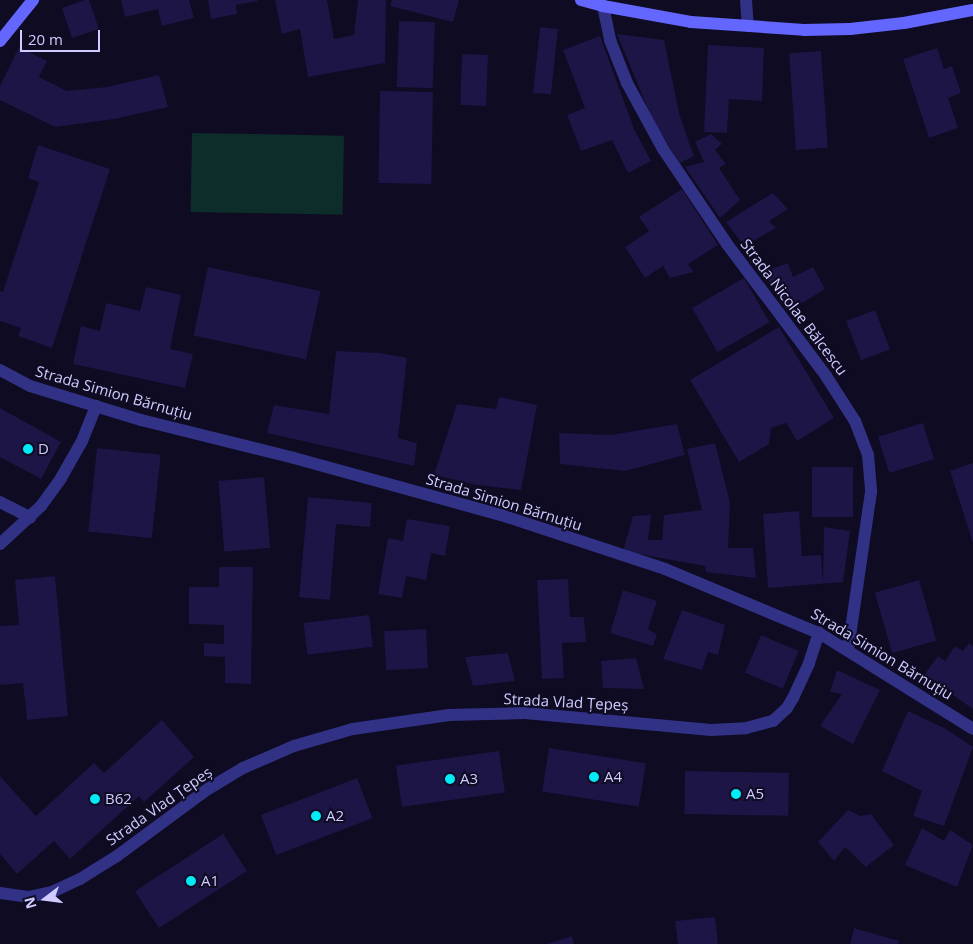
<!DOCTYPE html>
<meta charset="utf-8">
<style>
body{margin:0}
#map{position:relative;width:973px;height:944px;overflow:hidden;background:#0e0b22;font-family:"Open Sans",sans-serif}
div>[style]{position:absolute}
.green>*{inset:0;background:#0d2d2a;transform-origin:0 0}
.building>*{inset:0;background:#1c1545;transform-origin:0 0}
.street>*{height:12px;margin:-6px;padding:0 6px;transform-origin:6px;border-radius:6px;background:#313286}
.secondary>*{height:12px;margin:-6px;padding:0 6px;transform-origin:6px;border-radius:6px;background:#6367ff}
.dots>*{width:14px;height:14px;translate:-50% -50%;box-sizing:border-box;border:2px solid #0e0b22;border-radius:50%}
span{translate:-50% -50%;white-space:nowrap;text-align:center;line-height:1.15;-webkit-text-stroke:4px #0e0b22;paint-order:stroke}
.street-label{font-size:15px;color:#cfccff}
.poi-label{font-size:15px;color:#cfccff}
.left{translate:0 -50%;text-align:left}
.north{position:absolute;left:20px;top:874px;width:50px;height:50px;-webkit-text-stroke:4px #0e0b22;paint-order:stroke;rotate:255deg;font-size:14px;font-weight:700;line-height:20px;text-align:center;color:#cfccff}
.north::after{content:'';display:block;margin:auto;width:18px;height:22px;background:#cfccff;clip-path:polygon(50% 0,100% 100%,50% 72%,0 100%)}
.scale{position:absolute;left:20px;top:30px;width:80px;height:22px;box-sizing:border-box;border:2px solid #cfccff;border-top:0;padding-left:6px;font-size:15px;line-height:18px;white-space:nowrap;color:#cfccff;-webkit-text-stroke:4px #0e0b22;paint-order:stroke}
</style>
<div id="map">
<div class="green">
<i style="left:192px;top:133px;width:152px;height:79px;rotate:1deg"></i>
</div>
<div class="building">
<i style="clip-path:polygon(85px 0,89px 0,99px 29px,72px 38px,62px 8px)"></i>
<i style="clip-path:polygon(121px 0,189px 0,194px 18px,162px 26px,158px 9px,125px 17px)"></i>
<i style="clip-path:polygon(208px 0,257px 0,258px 1px,236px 5px,237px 14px,211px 19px)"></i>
<i style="clip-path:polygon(275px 0,327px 0,334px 39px,354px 35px,358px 0,386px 0,385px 63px,308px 77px,300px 29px,282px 34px)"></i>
<i style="clip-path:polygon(392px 0,459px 0,453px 22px,390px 6px)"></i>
<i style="left:399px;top:21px;width:36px;height:66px;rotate:2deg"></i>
<i style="left:540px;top:27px;width:18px;height:66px;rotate:6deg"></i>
<i style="clip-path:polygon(617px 34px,664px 40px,679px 113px,694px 156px,680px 163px,653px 121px)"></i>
<i style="clip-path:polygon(600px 36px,634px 129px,651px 161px,628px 173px,612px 140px,581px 151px,567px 115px,585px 108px,563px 50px)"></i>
<i style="clip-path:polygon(708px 45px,764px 48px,762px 101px,729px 99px,727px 133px,704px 132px)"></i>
<i style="clip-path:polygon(19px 47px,47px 61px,39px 77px,67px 91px,107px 87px,159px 75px,168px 107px,114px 119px,55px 127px,0 100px,0 86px)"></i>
<i style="clip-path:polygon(937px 48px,944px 69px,952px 66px,961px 93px,948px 98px,958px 128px,929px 138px,903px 59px)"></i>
<i style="left:821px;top:51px;width:97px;height:32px;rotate:86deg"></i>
<i style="left:462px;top:54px;width:26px;height:51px;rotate:2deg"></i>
<i style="left:433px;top:92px;width:92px;height:53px;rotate:91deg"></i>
<i style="clip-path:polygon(711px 134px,722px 144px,715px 150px,726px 164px,719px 168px,740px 200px,720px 218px,685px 167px,704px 162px,695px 142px)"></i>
<i style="clip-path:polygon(38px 145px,110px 169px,52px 348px,18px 336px,21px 328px,0 321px,0 291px,3px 292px,39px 182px,28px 178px)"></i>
<i style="clip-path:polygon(682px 189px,718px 245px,688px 264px,694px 272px,670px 278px,663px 266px,645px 278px,625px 247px,649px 231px,639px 217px)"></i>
<i style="clip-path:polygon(773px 193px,788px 209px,769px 221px,776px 228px,744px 246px,726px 222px)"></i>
<i style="clip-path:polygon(788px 263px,793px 277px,813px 267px,825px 289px,791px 310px,762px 272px)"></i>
<i style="left:208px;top:267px;width:115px;height:70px;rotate:12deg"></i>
<i style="left:744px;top:278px;width:51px;height:60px;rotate:60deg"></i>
<i style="clip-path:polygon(146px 287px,181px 295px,170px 349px,193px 354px,185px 388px,73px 364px,81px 326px,100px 331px,106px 303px,140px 311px)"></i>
<i style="left:875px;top:310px;width:42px;height:31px;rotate:69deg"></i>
<i style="clip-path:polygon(779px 327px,834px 418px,797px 441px,786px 423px,771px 428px,769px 444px,739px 462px,690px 380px)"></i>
<i style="clip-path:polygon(336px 351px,380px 353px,407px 358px,398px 438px,417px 443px,414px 466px,267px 433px,274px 405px,329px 414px)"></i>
<i style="clip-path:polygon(499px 397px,537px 405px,521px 490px,477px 485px,434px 475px,457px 404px,496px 409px)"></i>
<i style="clip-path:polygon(0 408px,61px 442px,41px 479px,0 457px)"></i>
<i style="left:923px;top:423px;width:38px;height:47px;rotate:73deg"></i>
<i style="clip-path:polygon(677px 424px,685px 455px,625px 471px,560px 464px,559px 433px,611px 435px)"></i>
<i style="clip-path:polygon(715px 443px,730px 503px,728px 548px,753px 548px,756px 578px,706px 572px,705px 566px,623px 551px,633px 516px,651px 515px,648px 540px,662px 540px,664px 515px,702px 510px,687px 449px)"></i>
<i style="left:97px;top:448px;width:64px;height:84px;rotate:6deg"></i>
<i style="clip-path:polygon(973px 463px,973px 543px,950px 471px)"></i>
<i style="left:812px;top:467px;width:41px;height:50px"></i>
<i style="left:264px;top:477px;width:71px;height:46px;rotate:85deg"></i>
<i style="clip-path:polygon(308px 497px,372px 503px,370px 527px,336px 524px,330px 600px,299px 597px)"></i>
<i style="clip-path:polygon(799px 511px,802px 556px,821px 555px,823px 582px,824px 527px,850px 531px,843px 582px,768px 588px,763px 514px)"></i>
<i style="clip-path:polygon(407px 519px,450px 526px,445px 556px,431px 553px,426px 580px,406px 576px,402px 598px,378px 594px,388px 538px,403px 541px)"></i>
<i style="clip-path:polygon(219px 567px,253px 567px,251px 684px,225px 683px,225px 657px,204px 656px,204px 643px,224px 644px,224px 625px,189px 624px,189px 587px,219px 587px)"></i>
<i style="clip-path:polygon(55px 576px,68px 716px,27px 720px,23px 683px,0 685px,0 626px,19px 625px,15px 580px)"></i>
<i style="clip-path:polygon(568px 579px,570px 617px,584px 617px,586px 642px,562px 643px,564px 678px,542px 679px,537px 580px)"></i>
<i style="left:919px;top:580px;width:63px;height:46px;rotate:74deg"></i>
<i style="clip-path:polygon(623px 590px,657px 601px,648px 629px,657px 635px,653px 646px,610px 633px)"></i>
<i style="clip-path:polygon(682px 610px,725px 625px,718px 655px,708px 652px,702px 670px,663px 659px)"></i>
<i style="left:369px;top:615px;width:32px;height:66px;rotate:83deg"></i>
<i style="left:426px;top:629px;width:39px;height:42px;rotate:87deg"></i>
<i style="left:761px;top:635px;width:41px;height:41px;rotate:23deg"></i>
<i style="clip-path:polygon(969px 643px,973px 646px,973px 709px,924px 675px,938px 656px,945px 661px,955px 646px,963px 651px)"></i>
<i style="clip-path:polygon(508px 653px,515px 681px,473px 686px,465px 657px)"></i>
<i style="clip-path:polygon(636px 658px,644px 689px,603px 688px,601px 661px)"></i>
<i style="clip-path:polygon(837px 670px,880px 690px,853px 744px,820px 726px,842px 694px,830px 692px)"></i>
<i style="clip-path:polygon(908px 711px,946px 729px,973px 747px,944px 826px,913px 816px,922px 791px,882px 771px)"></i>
<i style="clip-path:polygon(162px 720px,194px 757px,144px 802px,139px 796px,70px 859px,54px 841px,17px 874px,0 854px,0 776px,36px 816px,94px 763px,104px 773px)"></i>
<i style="left:549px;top:748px;width:98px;height:44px;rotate:9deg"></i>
<i style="left:499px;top:751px;width:42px;height:104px;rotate:82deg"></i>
<i style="left:685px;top:771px;width:104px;height:43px;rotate:1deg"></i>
<i style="left:357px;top:778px;width:43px;height:103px;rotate:69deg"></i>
<i style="clip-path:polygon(848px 810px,860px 816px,871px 814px,894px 845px,866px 867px,845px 847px,834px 861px,818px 842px)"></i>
<i style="clip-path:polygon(922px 828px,944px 841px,950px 830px,973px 845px,957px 887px,905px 865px)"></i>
<i style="left:223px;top:834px;width:44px;height:105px;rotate:57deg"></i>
<i style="clip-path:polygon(715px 917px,718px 944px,678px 944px,675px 921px)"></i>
<i style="clip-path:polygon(854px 928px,899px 941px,898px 944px,850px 944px)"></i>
<i style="clip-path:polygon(572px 936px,574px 944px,547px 944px)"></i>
</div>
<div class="street">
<i style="left:746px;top:0;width:26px;rotate:86deg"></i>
<i style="left:603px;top:6px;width:35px;rotate:78deg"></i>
<i style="left:610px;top:40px;width:46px;rotate:68.4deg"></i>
<i style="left:627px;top:83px;width:75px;rotate:61.4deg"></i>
<i style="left:663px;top:149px;width:115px;rotate:56deg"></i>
<i style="left:727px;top:244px;width:165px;rotate:53.1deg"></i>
<i style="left:826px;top:376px;width:54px;rotate:57.2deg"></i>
<i style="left:855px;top:421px;width:36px;rotate:69deg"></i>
<i style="left:868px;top:455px;width:37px;rotate:85deg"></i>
<i style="left:871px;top:492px;width:160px;rotate:98.3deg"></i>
<i style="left:0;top:370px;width:34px;rotate:28deg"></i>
<i style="left:30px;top:386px;width:116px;rotate:17deg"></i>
<i style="left:141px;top:420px;width:158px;rotate:13.9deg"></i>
<i style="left:294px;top:458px;width:215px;rotate:15.4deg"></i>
<i style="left:501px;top:515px;width:173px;rotate:18.2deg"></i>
<i style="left:665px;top:569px;width:167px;rotate:22.6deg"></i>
<i style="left:819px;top:633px;width:181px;rotate:31.9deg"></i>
<i style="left:0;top:502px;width:34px;rotate:27deg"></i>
<i style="left:0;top:544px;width:56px;rotate:-42.8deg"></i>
<i style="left:41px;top:506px;width:34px;rotate:-54deg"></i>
<i style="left:61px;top:478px;width:43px;rotate:-60.4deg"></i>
<i style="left:82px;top:441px;width:38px;rotate:-68deg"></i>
<i style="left:0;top:893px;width:28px;rotate:8deg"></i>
<i style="left:28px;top:897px;width:25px;rotate:-12deg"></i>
<i style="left:52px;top:892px;width:31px;rotate:-25deg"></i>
<i style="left:80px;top:879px;width:44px;rotate:-31.9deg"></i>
<i style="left:117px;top:856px;width:113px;rotate:-36.4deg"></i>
<i style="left:208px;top:789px;width:41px;rotate:-31deg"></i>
<i style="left:243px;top:768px;width:56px;rotate:-23.3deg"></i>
<i style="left:294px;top:746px;width:61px;rotate:-16.1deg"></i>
<i style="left:353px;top:729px;width:97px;rotate:-8.3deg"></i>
<i style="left:449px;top:715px;width:76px;rotate:-1.5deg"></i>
<i style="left:525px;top:713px;width:187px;rotate:5.2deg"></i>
<i style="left:711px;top:730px;width:35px;rotate:-3deg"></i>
<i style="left:746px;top:728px;width:28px;rotate:-15deg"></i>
<i style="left:773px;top:721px;width:19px;rotate:-43deg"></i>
<i style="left:787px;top:708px;width:12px;rotate:-59deg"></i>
<i style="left:793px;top:698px;width:38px;rotate:-65deg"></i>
<i style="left:809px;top:663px;width:32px;rotate:-72deg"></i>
</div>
<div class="secondary">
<i style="left:581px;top:0;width:23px;rotate:15deg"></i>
<i style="left:603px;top:6px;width:89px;rotate:10.3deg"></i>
<i style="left:691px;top:22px;width:113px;rotate:4deg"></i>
<i style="left:804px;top:30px;width:46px;rotate:-1.2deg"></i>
<i style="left:850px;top:29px;width:54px;rotate:-6.3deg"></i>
<i style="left:904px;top:23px;width:70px;rotate:-10.7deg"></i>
<i style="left:0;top:41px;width:53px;rotate:-51.2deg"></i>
</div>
<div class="dots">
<i style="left:28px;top:449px;background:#00eaf7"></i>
<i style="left:594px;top:777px;background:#00eaf7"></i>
<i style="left:450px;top:779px;background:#00eaf7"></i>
<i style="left:736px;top:794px;background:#00eaf7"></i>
<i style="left:95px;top:799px;background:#00eaf7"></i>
<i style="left:316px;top:816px;background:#00eaf7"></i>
<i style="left:191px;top:881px;background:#00eaf7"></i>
</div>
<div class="street-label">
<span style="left:794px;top:307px;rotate:53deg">Strada Nicolae Bălcescu</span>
<span style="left:114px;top:393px;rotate:16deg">Strada Simion Bărnuțiu</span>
<span style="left:504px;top:502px;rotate:17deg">Strada Simion Bărnuțiu</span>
<span style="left:882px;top:654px;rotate:31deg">Strada Simion Bărnuțiu</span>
<span style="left:566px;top:702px;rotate:3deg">Strada Vlad Țepeș</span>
<span style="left:159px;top:806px;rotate:-35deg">Strada Vlad Țepeș</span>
</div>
<div class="poi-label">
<span class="left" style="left:38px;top:449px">D</span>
<span class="left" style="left:604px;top:777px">A4</span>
<span class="left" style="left:460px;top:779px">A3</span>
<span class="left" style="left:746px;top:794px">A5</span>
<span class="left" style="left:105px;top:799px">B62</span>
<span class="left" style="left:326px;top:816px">A2</span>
<span class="left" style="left:201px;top:881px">A1</span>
</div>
<div class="north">N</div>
<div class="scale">20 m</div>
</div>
